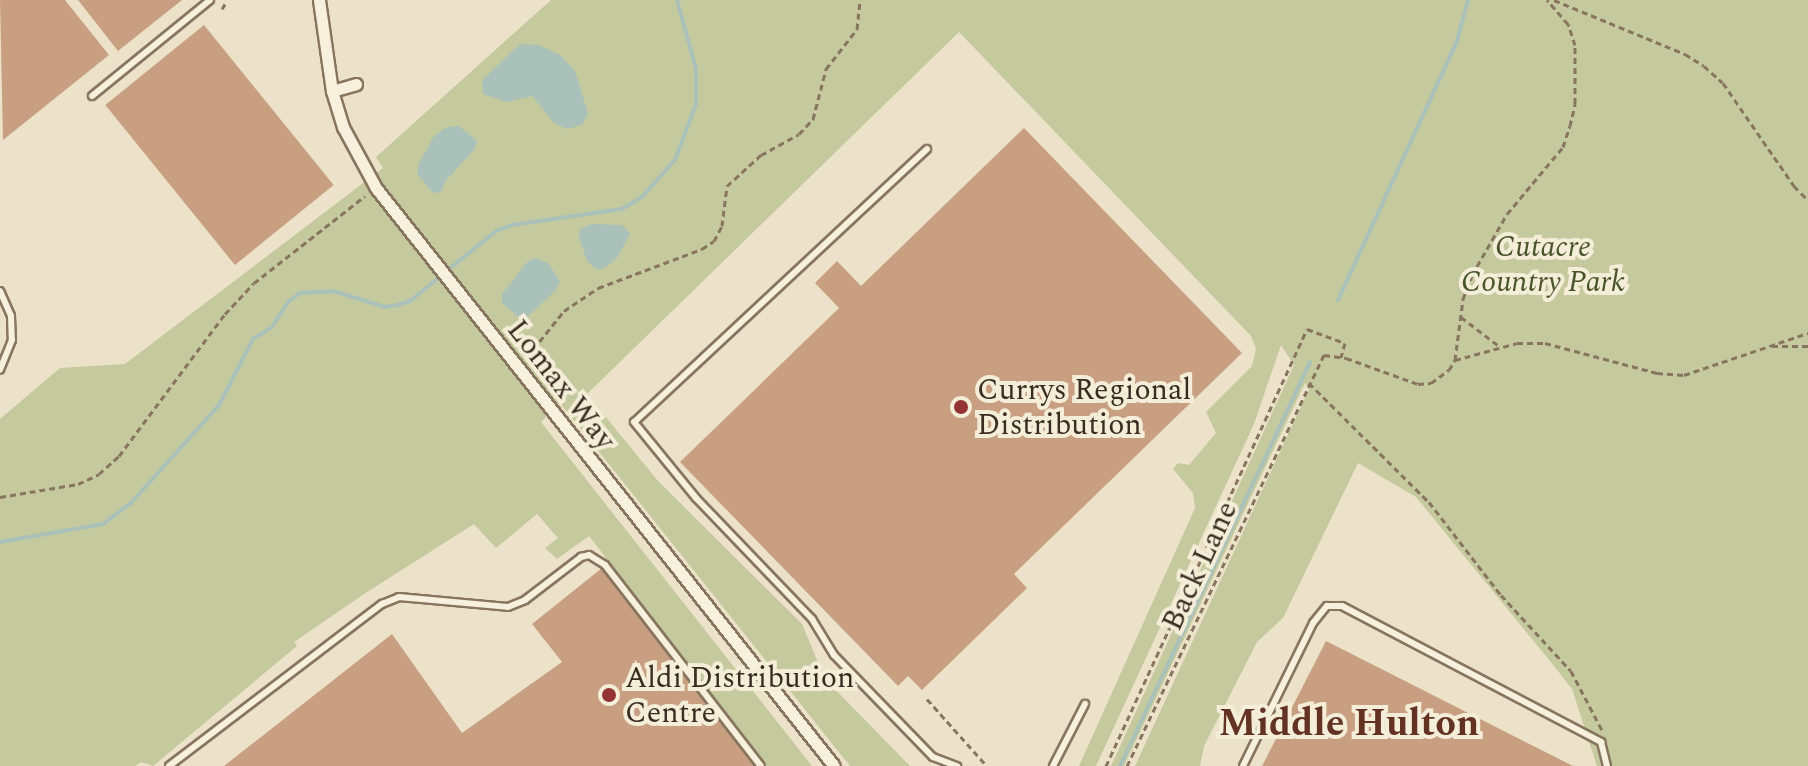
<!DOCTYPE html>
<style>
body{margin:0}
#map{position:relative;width:1808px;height:766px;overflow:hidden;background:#ece2c9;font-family:Spectral,serif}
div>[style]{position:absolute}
.green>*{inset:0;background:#c4ca9d}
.water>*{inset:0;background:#aac1ba}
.stream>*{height:4px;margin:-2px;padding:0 2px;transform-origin:2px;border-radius:2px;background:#aac1ba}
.building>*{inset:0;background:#c8a081;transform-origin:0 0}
.path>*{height:3px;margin-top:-1.5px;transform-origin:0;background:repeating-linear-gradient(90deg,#88755f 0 6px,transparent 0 10px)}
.roads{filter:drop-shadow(2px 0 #88755f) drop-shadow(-2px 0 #88755f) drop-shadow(0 2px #88755f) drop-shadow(0 -2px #88755f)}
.lane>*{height:6px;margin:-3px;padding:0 3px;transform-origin:3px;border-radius:3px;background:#f7f0dc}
.street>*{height:11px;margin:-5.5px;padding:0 5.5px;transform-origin:5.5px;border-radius:5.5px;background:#f7f0dc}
.dots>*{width:22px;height:22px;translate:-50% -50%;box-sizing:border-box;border:4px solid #f4edd8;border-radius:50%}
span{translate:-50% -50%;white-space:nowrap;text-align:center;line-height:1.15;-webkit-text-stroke:8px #f4edd8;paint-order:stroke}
.park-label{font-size:30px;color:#495429;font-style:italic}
.street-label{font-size:30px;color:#392d21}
.poi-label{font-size:30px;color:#392d21}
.left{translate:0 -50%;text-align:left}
.district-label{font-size:38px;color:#633223;font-weight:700}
</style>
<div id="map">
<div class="green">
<i style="clip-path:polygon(551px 0,1808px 0,1808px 766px,1597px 766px,1572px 689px,1554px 666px,1416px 497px,1358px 463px,1283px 618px,1257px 642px,1204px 746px,1200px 766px,1135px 766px,1309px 389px,1305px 383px,1124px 766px,1111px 766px,1294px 365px,1281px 345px,1254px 424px,1096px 766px,1079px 766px,1195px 508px,1193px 493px,1173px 469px,1178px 463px,1189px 465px,1216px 433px,1206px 412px,1252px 366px,1256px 349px,1251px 336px,959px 32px,587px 394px,658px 481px,802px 624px,825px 679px,910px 766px,850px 766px,560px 403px,541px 422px,812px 766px,767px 766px,589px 536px,557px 559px,545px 548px,558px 538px,537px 514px,496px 548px,474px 524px,364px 594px,294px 642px,297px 646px,153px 766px,141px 762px,135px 766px,0 766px,0 419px,60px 368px,125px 364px,383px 168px,376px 157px)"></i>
</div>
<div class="water">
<i style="clip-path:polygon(520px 44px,539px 45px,560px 55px,575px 71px,588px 113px,582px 125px,567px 129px,554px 123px,532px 96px,507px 102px,483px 94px,482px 80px)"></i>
<i style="clip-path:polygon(459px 126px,477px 141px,475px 149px,446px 180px,441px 192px,433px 193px,417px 174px,419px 163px,434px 136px,447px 127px)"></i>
<i style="clip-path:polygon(592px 224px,622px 225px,630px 234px,617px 258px,603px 269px,596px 269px,587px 261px,579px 237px,580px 229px)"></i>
<i style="clip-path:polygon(536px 258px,548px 263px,560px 281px,556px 290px,523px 321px,502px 303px,502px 294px,528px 261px)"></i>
</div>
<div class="stream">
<i style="left:1338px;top:300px;width:285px;rotate:-65.3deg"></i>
<i style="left:1457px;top:41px;width:42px;rotate:-75deg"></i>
<i style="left:0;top:542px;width:105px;rotate:-9.9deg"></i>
<i style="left:103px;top:524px;width:34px;rotate:-37deg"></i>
<i style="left:130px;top:504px;width:133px;rotate:-48deg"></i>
<i style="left:219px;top:405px;width:74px;rotate:-62.7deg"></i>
<i style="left:253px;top:339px;width:22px;rotate:-32deg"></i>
<i style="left:272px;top:327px;width:30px;rotate:-57deg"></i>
<i style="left:288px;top:302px;width:15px;rotate:-37deg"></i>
<i style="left:300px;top:293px;width:33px;rotate:-3deg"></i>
<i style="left:333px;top:291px;width:54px;rotate:17.1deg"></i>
<i style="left:385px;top:307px;width:13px;rotate:-9deg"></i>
<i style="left:398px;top:305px;width:13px;rotate:-18deg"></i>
<i style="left:410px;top:301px;width:111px;rotate:-39.1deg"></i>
<i style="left:496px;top:231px;width:17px;rotate:-21deg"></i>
<i style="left:512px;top:225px;width:111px;rotate:-8.3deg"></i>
<i style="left:622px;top:209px;width:23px;rotate:-31deg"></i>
<i style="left:642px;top:197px;width:50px;rotate:-48.3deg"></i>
<i style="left:675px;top:160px;width:60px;rotate:-69.4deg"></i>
<i style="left:696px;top:104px;width:35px;rotate:-90deg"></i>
<i style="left:696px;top:69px;width:72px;rotate:-105.4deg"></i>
<i style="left:1120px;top:766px;width:446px;rotate:-64.8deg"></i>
</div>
<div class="building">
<i style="clip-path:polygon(0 0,65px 0,109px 55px,3px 140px)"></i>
<i style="clip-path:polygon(78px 0,182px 0,118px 51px)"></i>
<i style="left:204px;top:25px;width:206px;height:127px;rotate:51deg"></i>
<i style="clip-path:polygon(1024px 128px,1242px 353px,1014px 574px,1027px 588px,922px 690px,908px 676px,898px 686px,680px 462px,839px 308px,815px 283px,837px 261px,861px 286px)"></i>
<i style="clip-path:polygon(602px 568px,757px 766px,224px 766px,392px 634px,462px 733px,562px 662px,532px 624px)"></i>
<i style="clip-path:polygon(1326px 641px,1573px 766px,1262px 766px)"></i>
</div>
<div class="path">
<i style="left:1554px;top:0;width:142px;rotate:22.4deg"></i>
<i style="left:1685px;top:54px;width:22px;rotate:32deg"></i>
<i style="left:1704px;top:66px;width:25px;rotate:42deg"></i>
<i style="left:1723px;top:83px;width:125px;rotate:55.4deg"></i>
<i style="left:1794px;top:186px;width:20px;rotate:45deg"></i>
<i style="left:222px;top:9px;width:6px;rotate:-59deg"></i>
<i style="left:1461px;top:317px;width:48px;rotate:37.3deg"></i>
<i style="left:1772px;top:346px;width:36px"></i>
<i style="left:527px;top:357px;width:59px;rotate:-51.2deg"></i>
<i style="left:564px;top:311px;width:41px;rotate:-34.1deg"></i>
<i style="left:598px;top:288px;width:111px;rotate:-20.6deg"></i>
<i style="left:702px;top:249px;width:14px;rotate:-34deg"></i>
<i style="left:714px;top:241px;width:17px;rotate:-62deg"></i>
<i style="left:722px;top:226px;width:40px;rotate:-82.9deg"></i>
<i style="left:727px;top:186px;width:46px;rotate:-42.4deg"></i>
<i style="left:761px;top:155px;width:43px;rotate:-28.9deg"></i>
<i style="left:799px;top:134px;width:21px;rotate:-47deg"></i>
<i style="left:813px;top:119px;width:52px;rotate:-75.4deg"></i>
<i style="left:826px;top:69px;width:51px;rotate:-52.2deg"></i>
<i style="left:857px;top:29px;width:29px;rotate:-84deg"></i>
<i style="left:1455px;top:360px;width:64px;rotate:-15.3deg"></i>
<i style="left:1517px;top:343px;width:28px"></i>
<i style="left:1545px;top:343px;width:116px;rotate:15deg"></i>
<i style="left:1657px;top:373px;width:27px;rotate:4deg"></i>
<i style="left:1684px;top:375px;width:131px;rotate:-18.7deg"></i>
<i style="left:1309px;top:383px;width:169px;rotate:44.8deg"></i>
<i style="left:1429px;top:502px;width:118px;rotate:52.3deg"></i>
<i style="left:1501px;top:595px;width:103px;rotate:47.4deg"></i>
<i style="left:1571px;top:671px;width:69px;rotate:62.3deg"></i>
<i style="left:0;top:497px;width:79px;rotate:-9.5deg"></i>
<i style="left:78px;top:484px;width:23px;rotate:-25deg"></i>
<i style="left:99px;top:474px;width:27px;rotate:-42deg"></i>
<i style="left:119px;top:456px;width:177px;rotate:-53.3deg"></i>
<i style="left:225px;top:314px;width:42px;rotate:-46.9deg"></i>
<i style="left:254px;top:283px;width:141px;rotate:-38.1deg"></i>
<i style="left:927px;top:699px;width:90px;rotate:48.2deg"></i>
<i style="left:1106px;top:766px;width:481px;rotate:-65.3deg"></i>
<i style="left:1307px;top:329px;width:40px;rotate:20.2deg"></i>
<i style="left:1345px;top:343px;width:15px;rotate:106deg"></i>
<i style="left:1127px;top:766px;width:456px;rotate:-64.4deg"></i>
<i style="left:1324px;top:355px;width:22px;rotate:8deg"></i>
<i style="left:1346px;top:358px;width:77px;rotate:19.9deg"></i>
<i style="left:1418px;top:384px;width:13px;rotate:-4deg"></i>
<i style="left:1431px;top:383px;width:22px;rotate:-36deg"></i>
<i style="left:1449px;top:370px;width:12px;rotate:-59deg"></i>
<i style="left:1455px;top:360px;width:62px;rotate:-82.5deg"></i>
<i style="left:1463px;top:299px;width:26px;rotate:-69deg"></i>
<i style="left:1472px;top:275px;width:70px;rotate:-60.2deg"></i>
<i style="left:1507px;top:214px;width:87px;rotate:-50.1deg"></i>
<i style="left:1563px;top:147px;width:22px;rotate:-72deg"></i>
<i style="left:1570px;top:126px;width:23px;rotate:-77deg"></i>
<i style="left:1575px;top:104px;width:59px;rotate:-90deg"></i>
<i style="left:1575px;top:45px;width:22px;rotate:-108deg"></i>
<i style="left:1568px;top:24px;width:32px;rotate:-131deg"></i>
</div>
<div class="roads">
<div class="lane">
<i style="left:92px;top:96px;width:152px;rotate:-39.1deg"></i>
<i style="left:927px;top:149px;width:400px;rotate:137deg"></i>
<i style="left:634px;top:422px;width:98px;rotate:50.8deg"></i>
<i style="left:696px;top:498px;width:168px;rotate:46.2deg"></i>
<i style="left:812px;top:619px;width:42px;rotate:58.6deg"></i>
<i style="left:834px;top:655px;width:142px;rotate:45.9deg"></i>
<i style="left:933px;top:757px;width:26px;rotate:21deg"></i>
<i style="left:0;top:291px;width:27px;rotate:66deg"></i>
<i style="left:11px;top:316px;width:24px;rotate:88deg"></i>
<i style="left:12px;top:340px;width:32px;rotate:112deg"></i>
<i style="left:169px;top:766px;width:268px;rotate:-37.3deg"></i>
<i style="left:382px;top:604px;width:18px;rotate:-22deg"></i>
<i style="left:399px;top:597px;width:109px;rotate:5.2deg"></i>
<i style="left:508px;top:607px;width:18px;rotate:-22deg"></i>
<i style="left:525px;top:600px;width:71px;rotate:-37.5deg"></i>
<i style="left:581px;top:557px;width:8px;rotate:-14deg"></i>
<i style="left:589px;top:555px;width:19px;rotate:32deg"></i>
<i style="left:605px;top:565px;width:254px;rotate:52.2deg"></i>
<i style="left:1053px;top:766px;width:70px;rotate:-62.7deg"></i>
<i style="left:1243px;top:766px;width:159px;rotate:-63.9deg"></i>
<i style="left:1313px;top:623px;width:22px;rotate:-51deg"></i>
<i style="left:1327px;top:606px;width:15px"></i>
<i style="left:1342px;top:606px;width:293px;rotate:27.7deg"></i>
<i style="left:1601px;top:742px;width:25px;rotate:76deg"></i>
</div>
<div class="street">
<i style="left:319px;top:0;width:92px;rotate:81.9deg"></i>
<i style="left:332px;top:91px;width:38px;rotate:73deg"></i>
<i style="left:343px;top:127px;width:69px;rotate:61.6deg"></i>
<i style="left:376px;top:188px;width:737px;rotate:51.61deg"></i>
<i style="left:332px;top:91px;width:25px;rotate:-16deg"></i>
</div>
</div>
<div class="dots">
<i style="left:961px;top:407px;background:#933332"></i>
<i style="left:609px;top:695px;background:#933332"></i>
</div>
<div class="park-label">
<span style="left:1543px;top:264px">Cutacre<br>Country Park</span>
</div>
<div class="street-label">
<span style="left:561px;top:385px;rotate:52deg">Lomax Way</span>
<span style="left:1200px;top:566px;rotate:-65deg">Back Lane</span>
</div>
<div class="poi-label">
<span class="left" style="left:977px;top:407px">Currys Regional<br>Distribution</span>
<span class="left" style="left:625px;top:695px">Aldi Distribution<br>Centre</span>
</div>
<div class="district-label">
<span style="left:1349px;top:725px">Middle Hulton</span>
</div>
</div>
